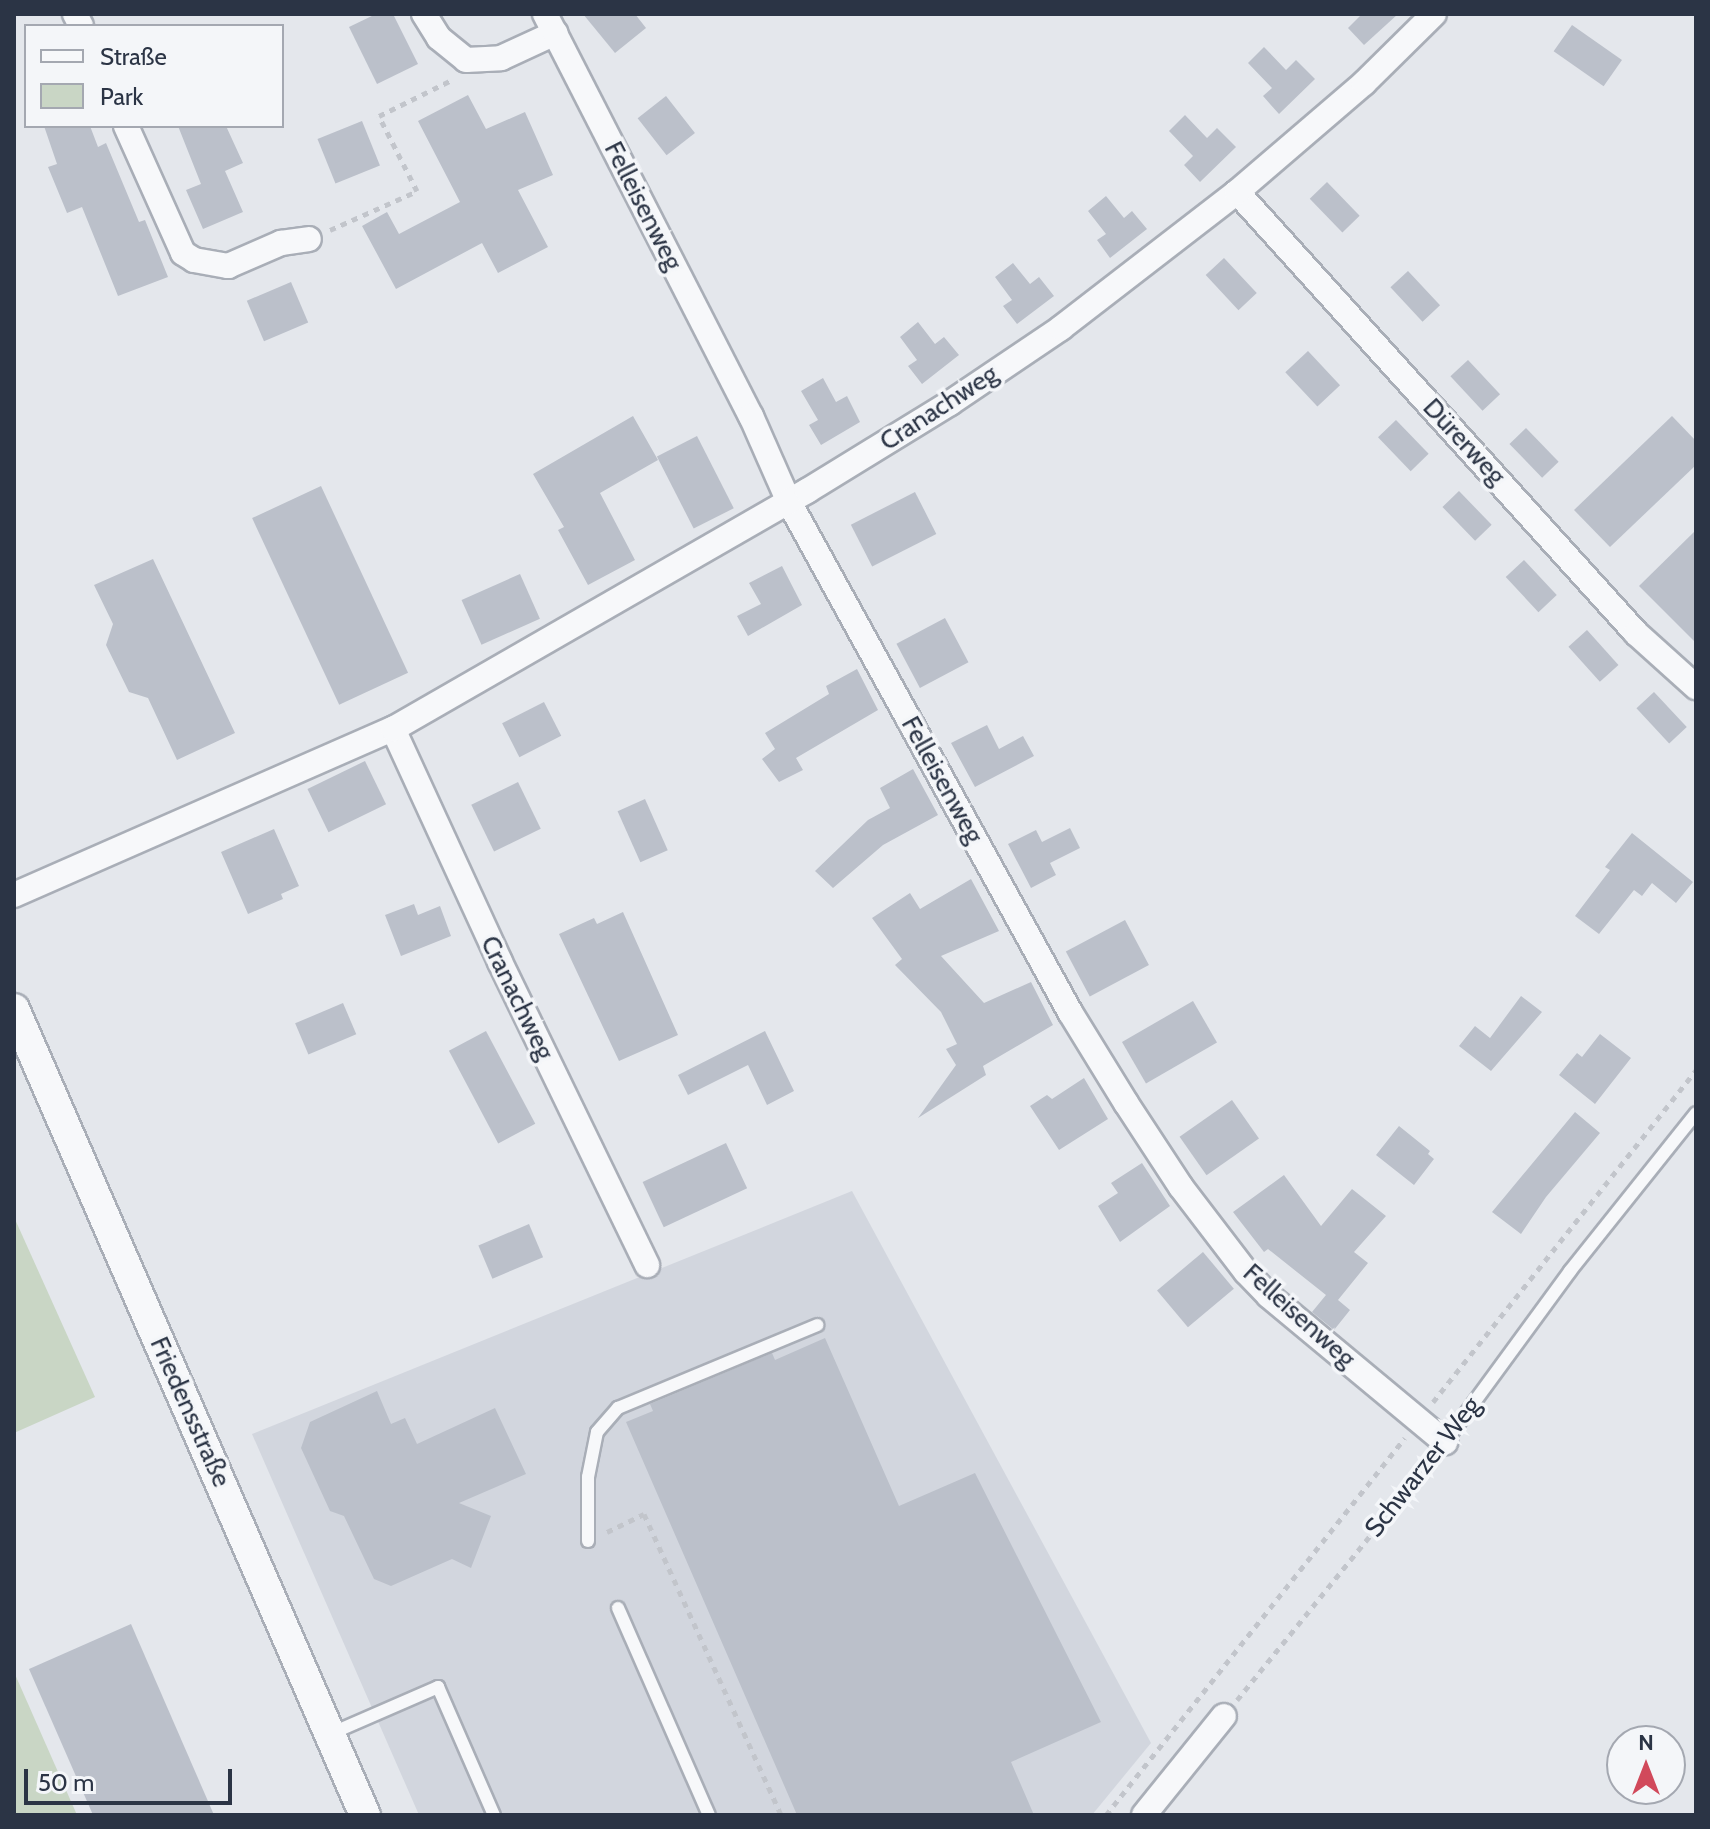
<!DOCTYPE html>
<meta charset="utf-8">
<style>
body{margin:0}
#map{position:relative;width:1710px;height:1829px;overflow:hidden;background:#e4e7ec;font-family:Cabin,sans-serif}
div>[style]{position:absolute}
.built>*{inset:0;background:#d2d6de}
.green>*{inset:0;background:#c9d6c5}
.building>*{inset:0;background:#bbc0ca;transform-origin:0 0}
.path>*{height:5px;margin-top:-2.5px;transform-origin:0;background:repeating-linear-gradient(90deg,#c2c5cb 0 6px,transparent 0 12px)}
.roads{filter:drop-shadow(2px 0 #a9aeb7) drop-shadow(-2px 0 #a9aeb7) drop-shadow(0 2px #a9aeb7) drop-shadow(0 -2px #a9aeb7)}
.service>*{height:12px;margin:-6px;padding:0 6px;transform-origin:6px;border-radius:6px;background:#f7f8fa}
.minor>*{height:24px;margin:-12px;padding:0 12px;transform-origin:12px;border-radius:12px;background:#f7f8fa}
.tertiary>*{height:30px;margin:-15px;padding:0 15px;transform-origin:15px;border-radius:15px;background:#f7f8fa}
span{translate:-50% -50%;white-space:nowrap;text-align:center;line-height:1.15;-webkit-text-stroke:7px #f4f6f9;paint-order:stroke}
.street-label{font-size:26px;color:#2b3445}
.frame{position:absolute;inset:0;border:16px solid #2b3445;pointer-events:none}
.legend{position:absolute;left:24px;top:24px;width:260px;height:104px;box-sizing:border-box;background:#f4f6f9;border:2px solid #a4a8b1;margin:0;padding:10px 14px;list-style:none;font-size:24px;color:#2b3445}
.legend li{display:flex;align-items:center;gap:16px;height:40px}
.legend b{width:40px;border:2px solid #a4a8b1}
.north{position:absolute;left:1606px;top:1725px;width:80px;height:80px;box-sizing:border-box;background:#f4f6f9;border:2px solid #a4a8b1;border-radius:50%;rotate:0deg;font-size:22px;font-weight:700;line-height:32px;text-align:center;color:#2b3445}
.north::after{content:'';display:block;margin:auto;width:28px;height:36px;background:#d1495b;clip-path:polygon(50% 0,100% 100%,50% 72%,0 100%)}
.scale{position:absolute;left:24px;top:1769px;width:208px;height:36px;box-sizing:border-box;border:4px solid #2b3445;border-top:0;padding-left:10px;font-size:24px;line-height:28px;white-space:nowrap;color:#2b3445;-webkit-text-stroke:6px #f4f6f9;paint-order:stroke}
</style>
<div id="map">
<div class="built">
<i style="clip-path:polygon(852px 1191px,1151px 1743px,1092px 1815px,419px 1815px,252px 1434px)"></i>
</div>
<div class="green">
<i style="clip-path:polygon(14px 1217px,95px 1397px,14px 1433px)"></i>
<i style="clip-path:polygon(14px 1672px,77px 1815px,14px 1815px)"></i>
</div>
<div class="building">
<i style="clip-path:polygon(376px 14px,393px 14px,418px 64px,377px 84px,349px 27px)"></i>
<i style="clip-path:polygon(583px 14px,635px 14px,646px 28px,615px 53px)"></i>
<i style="clip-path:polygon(1362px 14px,1398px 14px,1364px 45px,1348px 28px)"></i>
<i style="left:1572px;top:25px;width:61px;height:32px;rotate:35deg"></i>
<i style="clip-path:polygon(1264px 47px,1286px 70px,1296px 60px,1315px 79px,1279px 114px,1263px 96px,1272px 88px,1248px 63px)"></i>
<i style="clip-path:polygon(468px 95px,486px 129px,525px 112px,553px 175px,518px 190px,548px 247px,498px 273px,482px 243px,396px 289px,362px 226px,387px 212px,399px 234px,460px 202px,418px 121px)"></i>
<i style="left:666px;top:96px;width:47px;height:36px;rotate:52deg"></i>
<i style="clip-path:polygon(1185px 115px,1207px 138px,1217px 128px,1236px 147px,1200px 182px,1184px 165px,1193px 156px,1169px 131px)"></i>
<i style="left:362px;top:121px;width:48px;height:48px;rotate:68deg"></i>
<i style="clip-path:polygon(44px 126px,90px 126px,98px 147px,106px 143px,139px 222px,145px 220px,168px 277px,118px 296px,82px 207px,67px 213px,48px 167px,57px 164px)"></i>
<i style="clip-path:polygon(178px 126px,226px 126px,243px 163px,225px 171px,243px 212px,203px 229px,186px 190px,201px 184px)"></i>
<i style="left:1327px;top:182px;width:47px;height:24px;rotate:46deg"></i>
<i style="clip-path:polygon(1106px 196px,1124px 218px,1132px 211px,1147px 229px,1110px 258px,1097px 240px,1106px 234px,1088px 211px)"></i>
<i style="left:1224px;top:258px;width:48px;height:25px;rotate:47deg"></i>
<i style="clip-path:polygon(1013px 263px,1030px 284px,1039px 277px,1054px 296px,1017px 324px,1003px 306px,1012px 300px,995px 277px)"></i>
<i style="left:1408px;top:271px;width:47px;height:24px;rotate:47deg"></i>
<i style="left:291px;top:282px;width:44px;height:48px;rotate:67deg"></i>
<i style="clip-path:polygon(918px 322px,935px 344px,944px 337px,959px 355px,922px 384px,908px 366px,917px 360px,900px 337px)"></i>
<i style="left:1308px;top:351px;width:47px;height:31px;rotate:47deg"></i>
<i style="left:1468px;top:360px;width:47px;height:24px;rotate:47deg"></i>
<i style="clip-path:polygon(823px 378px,836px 402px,847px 396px,860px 422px,821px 445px,809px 425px,818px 420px,801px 391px)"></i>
<i style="clip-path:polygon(633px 416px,658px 460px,600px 493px,635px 560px,588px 585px,558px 530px,564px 527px,533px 474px)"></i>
<i style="clip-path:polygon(1672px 416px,1696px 441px,1696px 465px,1610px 547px,1574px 510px)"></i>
<i style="left:1396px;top:420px;width:47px;height:25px;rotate:46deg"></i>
<i style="left:1526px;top:428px;width:47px;height:23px;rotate:46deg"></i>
<i style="left:697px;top:436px;width:81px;height:45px;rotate:63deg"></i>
<i style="left:321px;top:486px;width:206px;height:76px;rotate:65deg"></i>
<i style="left:1459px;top:491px;width:47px;height:23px;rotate:46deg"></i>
<i style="left:915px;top:492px;width:47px;height:72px;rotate:63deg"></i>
<i style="clip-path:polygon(1696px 530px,1696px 643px,1639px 586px)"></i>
<i style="clip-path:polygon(153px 559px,235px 733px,177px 760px,148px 698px,129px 692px,106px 645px,113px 624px,94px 585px)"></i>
<i style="left:1524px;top:560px;width:48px;height:25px;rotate:47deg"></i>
<i style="clip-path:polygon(782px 566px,802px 605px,748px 636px,737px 616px,761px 604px,749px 583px)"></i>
<i style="left:520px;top:574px;width:49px;height:64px;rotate:66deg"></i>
<i style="left:945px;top:618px;width:50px;height:55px;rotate:62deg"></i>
<i style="left:1587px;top:630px;width:47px;height:25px;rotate:48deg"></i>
<i style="clip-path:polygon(857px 669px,878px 710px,796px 758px,803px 770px,779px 782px,762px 759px,775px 749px,765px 733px,829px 694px,826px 686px)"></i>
<i style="left:1654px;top:692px;width:48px;height:24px;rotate:47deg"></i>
<i style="left:544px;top:702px;width:38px;height:47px;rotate:63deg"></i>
<i style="clip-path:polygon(987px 725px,999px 749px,1023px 736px,1034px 756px,975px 787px,951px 743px)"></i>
<i style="left:365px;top:761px;width:48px;height:64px;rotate:64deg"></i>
<i style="clip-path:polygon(913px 769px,938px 815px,883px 845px,833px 888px,815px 871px,868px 820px,890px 808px,880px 788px)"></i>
<i style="left:518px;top:782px;width:52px;height:52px;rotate:64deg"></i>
<i style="left:645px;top:799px;width:56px;height:30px;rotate:66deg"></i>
<i style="clip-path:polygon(1070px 828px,1080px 848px,1050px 863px,1056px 875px,1031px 888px,1008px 844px,1036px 830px,1042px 842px)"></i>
<i style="clip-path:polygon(274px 829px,299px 886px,281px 894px,283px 899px,248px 914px,221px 852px)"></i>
<i style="clip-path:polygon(1632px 833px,1693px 882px,1676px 903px,1652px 883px,1642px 896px,1634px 890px,1599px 934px,1575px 916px,1610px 870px,1605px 867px)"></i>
<i style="clip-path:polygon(971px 879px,999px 931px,941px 956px,984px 1003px,1031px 982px,1053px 1025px,983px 1066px,986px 1075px,918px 1118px,956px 1065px,946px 1049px,957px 1044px,941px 1012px,895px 965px,902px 959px,872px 918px,910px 893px,920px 909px)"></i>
<i style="clip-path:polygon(414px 904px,418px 915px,440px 906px,451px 936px,401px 956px,385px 915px)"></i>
<i style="clip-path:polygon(623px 912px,678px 1035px,619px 1061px,559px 934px,594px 918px,597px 924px)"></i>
<i style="left:1125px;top:920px;width:51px;height:67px;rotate:62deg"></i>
<i style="clip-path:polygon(1521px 996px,1542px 1012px,1491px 1071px,1459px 1046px,1475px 1026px,1490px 1038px)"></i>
<i style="left:1193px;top:1001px;width:48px;height:82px;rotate:60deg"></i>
<i style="left:343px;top:1003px;width:34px;height:52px;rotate:67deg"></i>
<i style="left:486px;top:1031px;width:105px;height:42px;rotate:62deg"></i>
<i style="clip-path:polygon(765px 1031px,794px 1091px,767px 1105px,748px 1065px,688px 1095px,678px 1075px)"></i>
<i style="clip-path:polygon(1600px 1034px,1631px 1058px,1595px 1104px,1559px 1075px,1577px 1053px,1582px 1057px)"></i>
<i style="clip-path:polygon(1084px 1078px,1108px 1119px,1059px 1150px,1030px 1106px,1047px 1095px,1052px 1099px)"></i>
<i style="left:1232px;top:1100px;width:47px;height:64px;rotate:55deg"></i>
<i style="clip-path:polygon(1575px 1112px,1600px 1133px,1546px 1197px,1521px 1234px,1492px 1212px)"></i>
<i style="clip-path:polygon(1399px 1126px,1430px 1151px,1428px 1154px,1434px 1159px,1414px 1185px,1376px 1155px)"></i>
<i style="left:726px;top:1143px;width:50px;height:92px;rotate:65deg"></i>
<i style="clip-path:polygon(1142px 1163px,1170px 1206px,1120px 1242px,1098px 1206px,1118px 1193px,1111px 1183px)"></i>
<i style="clip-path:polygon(1284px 1175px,1321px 1226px,1352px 1189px,1386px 1216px,1354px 1252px,1368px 1263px,1338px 1300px,1350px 1310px,1334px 1330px,1312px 1312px,1326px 1295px,1268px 1249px,1264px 1252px,1233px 1212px)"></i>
<i style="left:529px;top:1224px;width:36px;height:55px;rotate:67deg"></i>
<i style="left:1203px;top:1252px;width:48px;height:60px;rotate:50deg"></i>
<i style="clip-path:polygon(825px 1338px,899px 1506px,975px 1473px,1101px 1722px,1011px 1762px,1034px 1815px,797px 1815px,626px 1422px,653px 1411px,650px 1404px,772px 1353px,775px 1360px)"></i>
<i style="clip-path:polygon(377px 1391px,391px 1424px,405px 1418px,417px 1444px,495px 1408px,526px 1474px,459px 1503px,491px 1516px,471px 1568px,452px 1559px,391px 1586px,374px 1579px,344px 1516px,330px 1511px,301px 1448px,310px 1422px)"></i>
<i style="clip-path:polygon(131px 1624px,214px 1815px,93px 1815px,29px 1669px)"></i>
</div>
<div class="path">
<i style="left:330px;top:230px;width:95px;rotate:-24.1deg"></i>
<i style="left:417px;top:191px;width:84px;rotate:-116.9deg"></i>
<i style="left:379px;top:116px;width:81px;rotate:-26.3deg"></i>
<i style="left:1433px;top:1402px;width:424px;rotate:-51.6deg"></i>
<i style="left:607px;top:1532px;width:41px;rotate:-25.9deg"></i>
<i style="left:644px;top:1514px;width:331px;rotate:65.5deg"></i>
<i style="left:1237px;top:1700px;width:306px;rotate:-51deg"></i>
<i style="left:1106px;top:1815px;width:481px;rotate:-51.6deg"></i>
</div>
<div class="roads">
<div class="service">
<i style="left:1445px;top:1442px;width:212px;rotate:-53.8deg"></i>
<i style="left:1570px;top:1271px;width:202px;rotate:-51.4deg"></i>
<i style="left:588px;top:1541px;width:64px;rotate:-90deg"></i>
<i style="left:588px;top:1477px;width:46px;rotate:-78.7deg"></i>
<i style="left:597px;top:1432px;width:32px;rotate:-49deg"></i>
<i style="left:618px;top:1408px;width:216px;rotate:-22.6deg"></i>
<i style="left:618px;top:1608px;width:226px;rotate:66.3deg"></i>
<i style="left:330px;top:1734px;width:118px;rotate:-23.5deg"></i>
<i style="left:438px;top:1687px;width:140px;rotate:66.4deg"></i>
</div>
<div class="minor">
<i style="left:75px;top:14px;width:13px;rotate:63deg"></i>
<i style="left:424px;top:14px;width:28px;rotate:58deg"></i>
<i style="left:439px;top:38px;width:35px;rotate:39deg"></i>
<i style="left:466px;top:60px;width:35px;rotate:-3deg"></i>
<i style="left:501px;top:58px;width:60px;rotate:-24.8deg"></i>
<i style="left:545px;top:14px;width:452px;rotate:62.9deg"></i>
<i style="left:751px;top:416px;width:94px;rotate:66.2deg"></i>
<i style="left:789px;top:502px;width:582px;rotate:61.15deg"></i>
<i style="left:1070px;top:1012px;width:107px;rotate:58.4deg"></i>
<i style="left:1126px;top:1103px;width:100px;rotate:56.8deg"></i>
<i style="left:1181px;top:1187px;width:107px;rotate:52.6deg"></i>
<i style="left:1246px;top:1272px;width:33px;rotate:46deg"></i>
<i style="left:1269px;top:1296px;width:229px;rotate:39.7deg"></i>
<i style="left:126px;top:126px;width:139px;rotate:65.8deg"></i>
<i style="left:183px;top:253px;width:13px;rotate:32deg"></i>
<i style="left:194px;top:260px;width:35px;rotate:10deg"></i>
<i style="left:228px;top:266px;width:58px;rotate:-23.5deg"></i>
<i style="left:281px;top:243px;width:28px;rotate:-8deg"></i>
<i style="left:1237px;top:192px;width:595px;rotate:47.86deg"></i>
<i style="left:1636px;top:633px;width:81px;rotate:42deg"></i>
<i style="left:393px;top:729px;width:256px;rotate:65.3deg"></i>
<i style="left:500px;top:962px;width:337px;rotate:64.1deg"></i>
<i style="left:14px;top:895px;width:414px;rotate:-23.7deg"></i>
<i style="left:393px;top:729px;width:478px;rotate:-29.9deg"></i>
<i style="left:807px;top:491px;width:168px;rotate:-31.6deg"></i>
<i style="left:950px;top:403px;width:134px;rotate:-34deg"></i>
<i style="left:1061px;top:328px;width:222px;rotate:-37.7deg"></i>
<i style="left:1237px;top:192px;width:167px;rotate:-40.6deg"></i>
<i style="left:1364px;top:83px;width:98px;rotate:-44.6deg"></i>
<i style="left:1144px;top:1815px;width:127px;rotate:-51.1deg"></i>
</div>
<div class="tertiary">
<i style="left:14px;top:1009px;width:879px;rotate:66.47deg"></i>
</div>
</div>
<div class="street-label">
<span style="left:643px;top:206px;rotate:63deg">Felleisenweg</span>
<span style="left:939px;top:408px;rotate:-33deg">Cranachweg</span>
<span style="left:1464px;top:442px;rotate:47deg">Dürerweg</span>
<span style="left:942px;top:780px;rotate:61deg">Felleisenweg</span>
<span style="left:517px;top:998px;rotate:64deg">Cranachweg</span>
<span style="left:1299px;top:1316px;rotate:42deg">Felleisenweg</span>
<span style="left:190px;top:1412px;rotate:66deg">Friedensstraße</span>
<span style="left:1423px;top:1467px;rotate:-52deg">Schwarzer Weg</span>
</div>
<div class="frame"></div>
<ul class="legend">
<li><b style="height:10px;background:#f7f8fa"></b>Straße</li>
<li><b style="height:22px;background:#c9d6c5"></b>Park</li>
</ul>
<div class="north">N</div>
<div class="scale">50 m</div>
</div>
